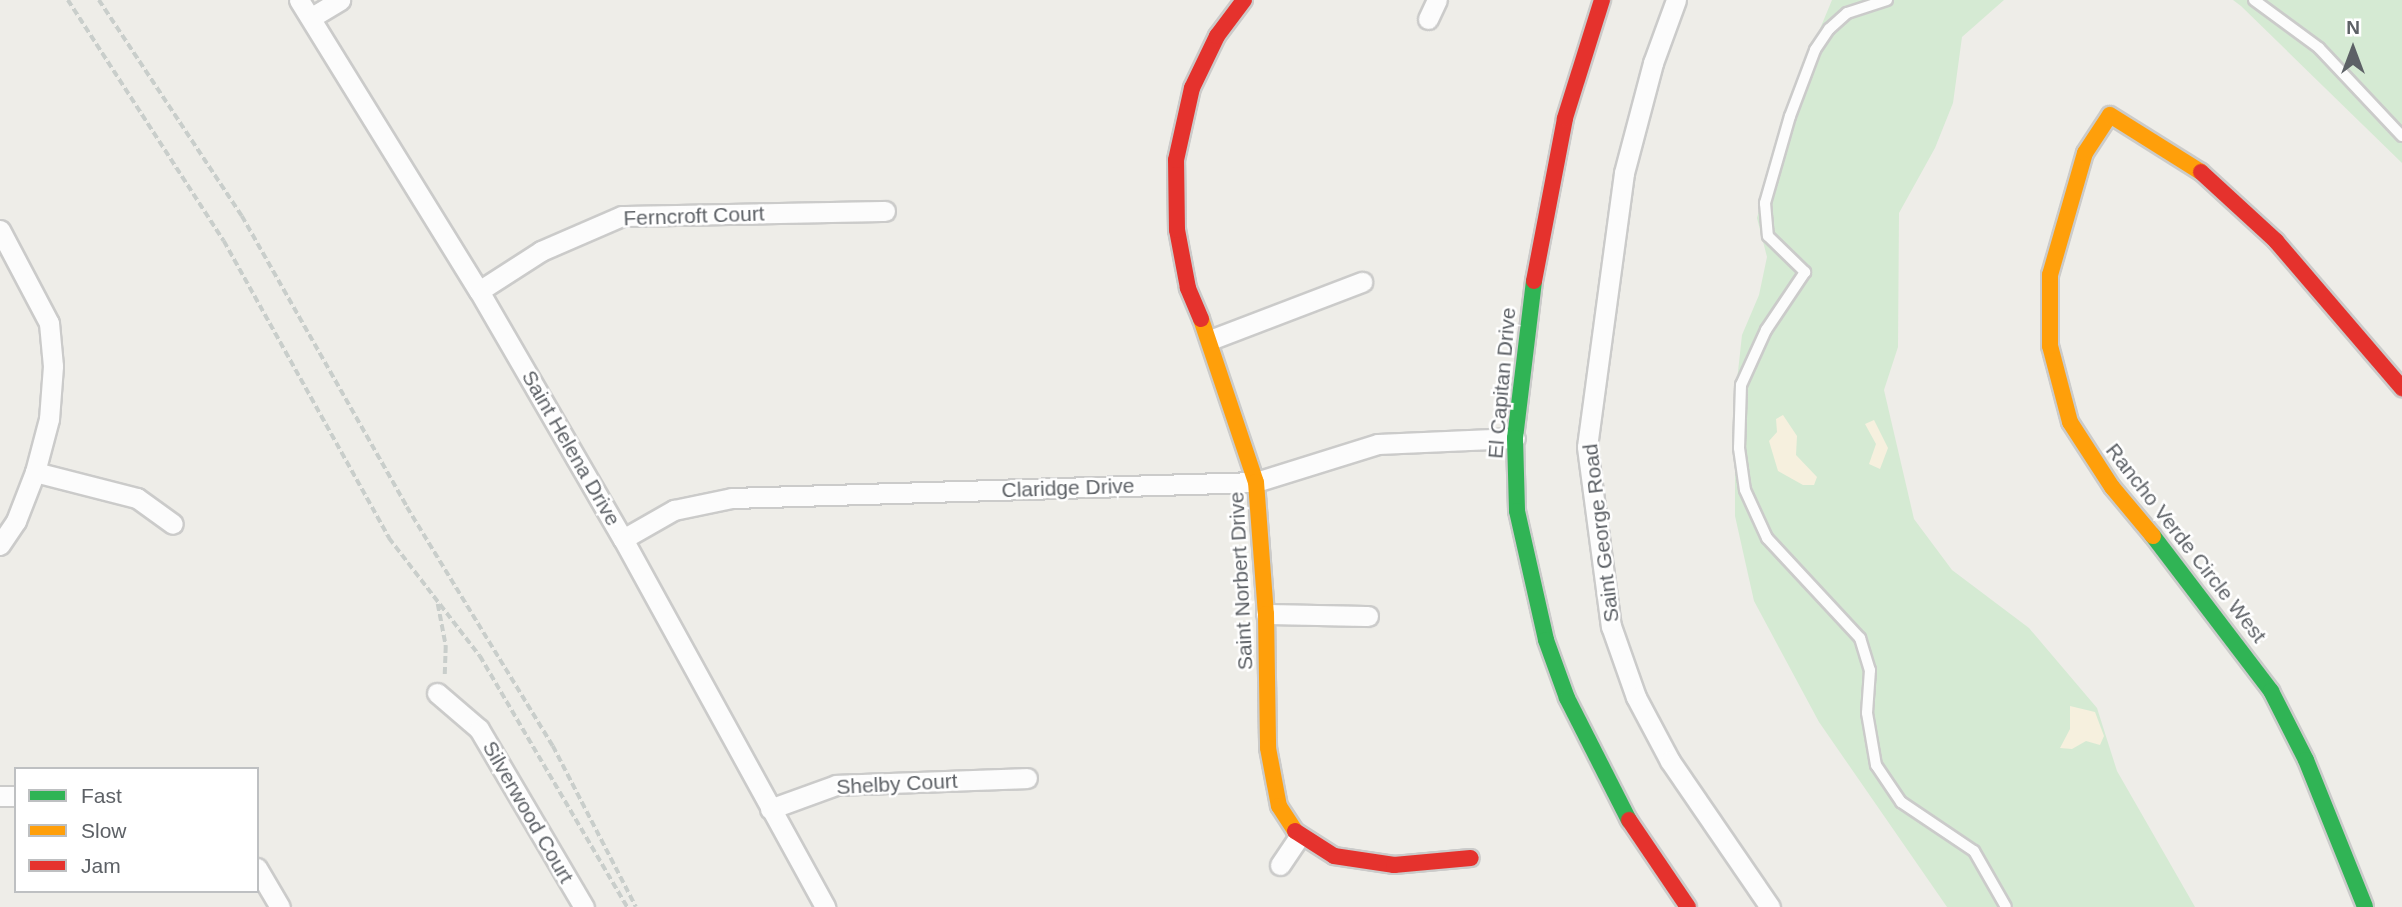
<!DOCTYPE html>
<style>
body{margin:0}
#map{position:relative;width:2402px;height:907px;overflow:hidden;background:#eeede8;font-family:Helvetica,sans-serif}
div>[style]{position:absolute}
.green>*{inset:0;background:#d5ead3}
.sand>*{inset:0;background:#f6f0de}
.path>*{height:3.5px;margin-top:-1.75px;transform-origin:0;background:repeating-linear-gradient(90deg,#c9cecb 0 7px,transparent 0 10.5px)}
.roads{filter:drop-shadow(2px 0 #cbcbca) drop-shadow(-2px 0 #cbcbca) drop-shadow(0 2px #cbcbca) drop-shadow(0 -2px #cbcbca)}
.lane>*{height:10px;margin:-5px;padding:0 5px;transform-origin:5px;border-radius:5px;background:#fcfcfc}
.street>*{height:19px;margin:-9.5px;padding:0 9.5px;transform-origin:9.5px;border-radius:9.5px;background:#fcfcfc}
.fast>*{height:16px;margin:-8px;padding:0 8px;transform-origin:8px;border-radius:8px;background:#30b455}
.slow>*{height:16px;margin:-8px;padding:0 8px;transform-origin:8px;border-radius:8px;background:#ff9f0a}
.jam>*{height:16px;margin:-8px;padding:0 8px;transform-origin:8px;border-radius:8px;background:#e5322d}
span{translate:-50% -50%;white-space:nowrap;text-align:center;line-height:1.15;-webkit-text-stroke:5px #fff;paint-order:stroke}
.street-label{font-size:21px;color:#5d6166}
.legend{position:absolute;left:14px;top:767px;width:245px;height:126px;box-sizing:border-box;background:#fff;border:2px solid #bec0c2;margin:0;padding:9px 12px;list-style:none;font-size:21px;color:#5d6166}
.legend li{display:flex;align-items:center;gap:14px;height:35px}
.legend b{width:35px;border:2px solid #bec0c2}
.north{position:absolute;left:2318px;top:14px;width:70px;height:70px;-webkit-text-stroke:5px #fff;paint-order:stroke;rotate:0deg;font-size:19px;font-weight:700;line-height:28px;text-align:center;color:#5d6166}
.north::after{content:'';display:block;margin:auto;width:24px;height:32px;background:#5d6166;clip-path:polygon(50% 0,100% 100%,50% 72%,0 100%)}
</style>
<div id="map">
<div class="green">
<i style="clip-path:polygon(1832px 0,2004px 0,1962px 37px,1953px 103px,1935px 148px,1899px 213px,1898px 347px,1884px 390px,1914px 519px,1952px 570px,2029px 628px,2097px 708px,2117px 771px,2195px 907px,1947px 907px,1819px 722px,1754px 601px,1735px 516px,1735px 399px,1742px 335px,1759px 295px,1767px 257px,1757px 218px,1784px 115px)"></i>
<i style="clip-path:polygon(2233px 0,2402px 0,2402px 163px,2241px 6px)"></i>
</div>
<div class="sand">
<i style="clip-path:polygon(1783px 415px,1797px 436px,1796px 455px,1817px 477px,1814px 485px,1803px 485px,1778px 471px,1769px 441px,1777px 432px,1776px 419px)"></i>
<i style="clip-path:polygon(1874px 420px,1888px 448px,1880px 469px,1869px 464px,1876px 444px,1865px 424px)"></i>
<i style="clip-path:polygon(2070px 706px,2095px 712px,2104px 736px,2100px 745px,2086px 741px,2072px 749px,2060px 748px,2070px 729px)"></i>
</div>
<div class="path">
<i style="left:68px;top:0;width:287px;rotate:57.1deg"></i>
<i style="left:224px;top:241px;width:340px;rotate:60.9deg"></i>
<i style="left:389px;top:538px;width:149px;rotate:52.4deg"></i>
<i style="left:480px;top:656px;width:291px;rotate:59.6deg"></i>
<i style="left:99px;top:0;width:259px;rotate:56.5deg"></i>
<i style="left:242px;top:216px;width:335px;rotate:60.4deg"></i>
<i style="left:407px;top:507px;width:280px;rotate:58.6deg"></i>
<i style="left:553px;top:746px;width:181px;rotate:62.7deg"></i>
<i style="left:438px;top:604px;width:43px;rotate:79.2deg"></i>
<i style="left:446px;top:646px;width:29px;rotate:92deg"></i>
</div>
<div class="roads">
<div class="lane">
<i style="left:1887px;top:0;width:42px;rotate:162deg"></i>
<i style="left:1847px;top:13px;width:24px;rotate:138deg"></i>
<i style="left:1829px;top:29px;width:25px;rotate:124deg"></i>
<i style="left:1815px;top:50px;width:71px;rotate:110.7deg"></i>
<i style="left:1790px;top:116px;width:91px;rotate:106deg"></i>
<i style="left:1765px;top:203px;width:33px;rotate:85deg"></i>
<i style="left:1768px;top:236px;width:52px;rotate:44.2deg"></i>
<i style="left:1805px;top:272px;width:70px;rotate:123.9deg"></i>
<i style="left:1766px;top:330px;width:60px;rotate:114.4deg"></i>
<i style="left:1741px;top:385px;width:63px;rotate:91.8deg"></i>
<i style="left:1739px;top:448px;width:42px;rotate:81.9deg"></i>
<i style="left:1745px;top:490px;width:53px;rotate:65.4deg"></i>
<i style="left:1767px;top:538px;width:137px;rotate:47.1deg"></i>
<i style="left:1860px;top:638px;width:34px;rotate:73deg"></i>
<i style="left:1870px;top:670px;width:43px;rotate:94deg"></i>
<i style="left:1867px;top:713px;width:53px;rotate:80.2deg"></i>
<i style="left:1876px;top:765px;width:45px;rotate:56deg"></i>
<i style="left:1901px;top:802px;width:88px;rotate:33.9deg"></i>
<i style="left:1974px;top:851px;width:64px;rotate:60.3deg"></i>
<i style="left:2254px;top:0;width:81px;rotate:36.4deg"></i>
<i style="left:2319px;top:48px;width:121px;rotate:46.7deg"></i>
</div>
<div class="street">
<i style="left:299px;top:0;width:342px;rotate:58.3deg"></i>
<i style="left:479px;top:291px;width:287px;rotate:59.9deg"></i>
<i style="left:623px;top:539px;width:420px;rotate:61.2deg"></i>
<i style="left:1676px;top:0;width:67px;rotate:110.1deg"></i>
<i style="left:1653px;top:63px;width:114px;rotate:104.8deg"></i>
<i style="left:1624px;top:173px;width:276px;rotate:97.7deg"></i>
<i style="left:1587px;top:447px;width:181px;rotate:82.4deg"></i>
<i style="left:1611px;top:626px;width:75px;rotate:70.6deg"></i>
<i style="left:1636px;top:697px;width:72px;rotate:62deg"></i>
<i style="left:1670px;top:761px;width:177px;rotate:55.6deg"></i>
<i style="left:312px;top:17px;width:33px;rotate:-31deg"></i>
<i style="left:1428px;top:19px;width:21px;rotate:-65deg"></i>
<i style="left:0;top:230px;width:105px;rotate:62.2deg"></i>
<i style="left:49px;top:323px;width:43px;rotate:84.7deg"></i>
<i style="left:53px;top:366px;width:53px;rotate:94.3deg"></i>
<i style="left:49px;top:419px;width:55px;rotate:104.8deg"></i>
<i style="left:35px;top:472px;width:53px;rotate:111.2deg"></i>
<i style="left:16px;top:521px;width:29px;rotate:124deg"></i>
<i style="left:479px;top:291px;width:74px;rotate:-32.8deg"></i>
<i style="left:541px;top:251px;width:88px;rotate:-23.4deg"></i>
<i style="left:622px;top:216px;width:263px;rotate:-1.1deg"></i>
<i style="left:1210px;top:340px;width:163px;rotate:-20.9deg"></i>
<i style="left:35px;top:472px;width:105px;rotate:14.3deg"></i>
<i style="left:137px;top:498px;width:44px;rotate:35.8deg"></i>
<i style="left:623px;top:539px;width:59px;rotate:-29.6deg"></i>
<i style="left:674px;top:510px;width:59px;rotate:-11.7deg"></i>
<i style="left:732px;top:498px;width:524px;rotate:-1.75deg"></i>
<i style="left:1256px;top:482px;width:128px;rotate:-17.3deg"></i>
<i style="left:1378px;top:444px;width:137px;rotate:-2.5deg"></i>
<i style="left:1266px;top:614px;width:102px;rotate:1.1deg"></i>
<i style="left:437px;top:693px;width:55px;rotate:40.6deg"></i>
<i style="left:479px;top:729px;width:207px;rotate:59.5deg"></i>
<i style="left:0;top:796px;width:16px"></i>
<i style="left:770px;top:809px;width:70px;rotate:-20deg"></i>
<i style="left:836px;top:785px;width:191px;rotate:-2.1deg"></i>
<i style="left:1280px;top:865px;width:34px;rotate:-56deg"></i>
<i style="left:257px;top:868px;width:45px;rotate:59.5deg"></i>
</div>
<div class="fast">
<i style="left:1534px;top:281px;width:158px;rotate:96.9deg"></i>
<i style="left:1515px;top:438px;width:73px;rotate:88.4deg"></i>
<i style="left:1517px;top:511px;width:132px;rotate:77.3deg"></i>
<i style="left:1546px;top:640px;width:62px;rotate:70.1deg"></i>
<i style="left:1567px;top:698px;width:137px;rotate:63.1deg"></i>
<i style="left:2153px;top:536px;width:195px;rotate:52.7deg"></i>
<i style="left:2271px;top:691px;width:77px;rotate:63.1deg"></i>
<i style="left:2306px;top:760px;width:158px;rotate:68.1deg"></i>
</div>
<div class="slow">
<i style="left:1201px;top:319px;width:172px;rotate:71.4deg"></i>
<i style="left:1256px;top:482px;width:132px;rotate:85.7deg"></i>
<i style="left:1266px;top:614px;width:134px;rotate:89.1deg"></i>
<i style="left:1268px;top:748px;width:59px;rotate:79.3deg"></i>
<i style="left:1279px;top:806px;width:30px;rotate:57deg"></i>
<i style="left:2153px;top:536px;width:64px;rotate:-129.9deg"></i>
<i style="left:2112px;top:487px;width:77px;rotate:-122.9deg"></i>
<i style="left:2070px;top:422px;width:79px;rotate:-104.7deg"></i>
<i style="left:2050px;top:346px;width:71px;rotate:-90deg"></i>
<i style="left:2050px;top:275px;width:127px;rotate:-74deg"></i>
<i style="left:2085px;top:153px;width:45px;rotate:-56.7deg"></i>
<i style="left:2110px;top:115px;width:107px;rotate:32.1deg"></i>
</div>
<div class="jam">
<i style="left:2201px;top:172px;width:102px;rotate:42.6deg"></i>
<i style="left:2276px;top:241px;width:194px;rotate:49.4deg"></i>
<i style="left:1534px;top:281px;width:166px;rotate:-79.2deg"></i>
<i style="left:1565px;top:118px;width:124px;rotate:-72.6deg"></i>
<i style="left:1201px;top:319px;width:34px;rotate:-113deg"></i>
<i style="left:1188px;top:288px;width:59px;rotate:-100.7deg"></i>
<i style="left:1177px;top:230px;width:70px;rotate:-90.8deg"></i>
<i style="left:1176px;top:160px;width:74px;rotate:-77.5deg"></i>
<i style="left:1192px;top:88px;width:58px;rotate:-64.3deg"></i>
<i style="left:1217px;top:36px;width:45px;rotate:-53.1deg"></i>
<i style="left:1629px;top:820px;width:105px;rotate:55.9deg"></i>
<i style="left:1295px;top:831px;width:46px;rotate:32.7deg"></i>
<i style="left:1334px;top:856px;width:61px;rotate:8.5deg"></i>
<i style="left:1394px;top:865px;width:77px;rotate:-5.2deg"></i>
</div>
</div>
<div class="street-label">
<span style="left:694px;top:216px;rotate:-2deg">Ferncroft Court</span>
<span style="left:1502px;top:383px;rotate:-85deg">El Capitan Drive</span>
<span style="left:571px;top:448px;rotate:60deg">Saint Helena Drive</span>
<span style="left:1068px;top:488px;rotate:-2deg">Claridge Drive</span>
<span style="left:1601px;top:533px;rotate:-97deg">Saint George Road</span>
<span style="left:2186px;top:543px;rotate:52deg">Rancho Verde Circle West</span>
<span style="left:1241px;top:581px;rotate:-93deg">Saint Norbert Drive</span>
<span style="left:897px;top:784px;rotate:-3deg">Shelby Court</span>
<span style="left:528px;top:812px;rotate:60deg">Silverwood Court</span>
</div>
<ul class="legend">
<li><b style="height:9px;background:#30b455"></b>Fast</li>
<li><b style="height:9px;background:#ff9f0a"></b>Slow</li>
<li><b style="height:9px;background:#e5322d"></b>Jam</li>
</ul>
<div class="north">N</div>
</div>
